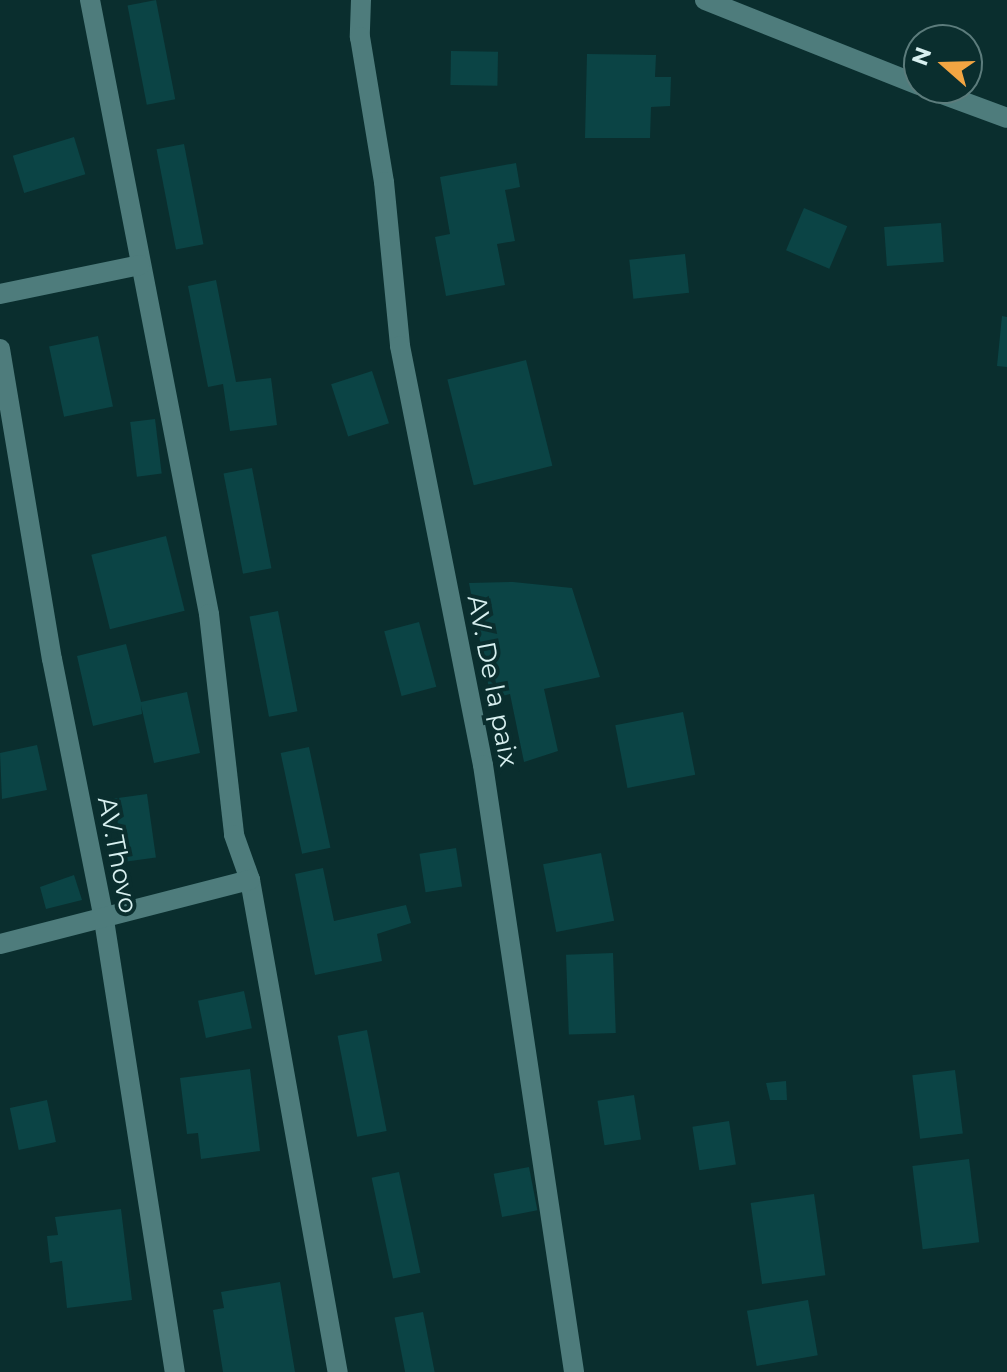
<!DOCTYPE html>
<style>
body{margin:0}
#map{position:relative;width:1007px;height:1372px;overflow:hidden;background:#0a2e2e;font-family:Montserrat,sans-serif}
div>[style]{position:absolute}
.building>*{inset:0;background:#0b4445;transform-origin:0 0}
.street>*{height:20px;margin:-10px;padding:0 10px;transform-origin:10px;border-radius:10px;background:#4e7c7c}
span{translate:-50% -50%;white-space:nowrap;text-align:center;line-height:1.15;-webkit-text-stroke:8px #0a2e2e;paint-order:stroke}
.street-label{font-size:26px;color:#d8f0f0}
.north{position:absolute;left:903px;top:24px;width:80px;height:80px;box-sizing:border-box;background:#0a2e2e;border:2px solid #5c7c7c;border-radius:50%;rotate:290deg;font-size:22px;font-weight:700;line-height:32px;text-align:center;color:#d8f0f0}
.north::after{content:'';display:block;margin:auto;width:28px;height:36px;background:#f2a542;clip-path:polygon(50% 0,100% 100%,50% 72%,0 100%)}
</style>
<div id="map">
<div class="building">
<i style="left:156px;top:0;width:101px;height:29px;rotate:79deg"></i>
<i style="left:451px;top:51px;width:47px;height:34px;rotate:1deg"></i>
<i style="clip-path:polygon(587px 54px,656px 55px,655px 77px,671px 77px,670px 106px,651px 107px,650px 138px,585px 138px)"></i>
<i style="left:74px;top:137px;width:39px;height:64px;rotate:73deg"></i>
<i style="left:184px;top:144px;width:102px;height:28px;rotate:79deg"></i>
<i style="clip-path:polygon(516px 163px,520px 187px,505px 190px,515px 241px,497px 244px,505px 285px,446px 296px,435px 237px,450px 234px,440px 177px)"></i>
<i style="left:804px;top:208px;width:47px;height:46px;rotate:23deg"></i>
<i style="left:941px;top:223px;width:39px;height:57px;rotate:86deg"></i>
<i style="left:685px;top:254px;width:39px;height:56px;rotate:84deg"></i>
<i style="clip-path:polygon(216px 280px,236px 382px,271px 378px,277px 425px,230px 431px,223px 384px,208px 387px,188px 286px)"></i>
<i style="clip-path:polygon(1002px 316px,1007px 317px,1007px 367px,997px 366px)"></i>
<i style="left:98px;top:336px;width:72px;height:50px;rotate:78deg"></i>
<i style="left:526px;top:360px;width:109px;height:81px;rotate:76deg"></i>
<i style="left:372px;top:371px;width:55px;height:43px;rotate:72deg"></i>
<i style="left:155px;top:419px;width:55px;height:25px;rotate:83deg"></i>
<i style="left:252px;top:468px;width:102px;height:29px;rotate:79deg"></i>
<i style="left:166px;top:536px;width:77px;height:77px;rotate:76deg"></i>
<i style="clip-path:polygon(513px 582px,572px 588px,600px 677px,544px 689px,558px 751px,524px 762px,510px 694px,491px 699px,469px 583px)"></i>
<i style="left:278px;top:611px;width:102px;height:29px;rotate:79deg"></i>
<i style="left:419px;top:622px;width:67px;height:36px;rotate:75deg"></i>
<i style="clip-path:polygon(126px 644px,141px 702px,187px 692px,200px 753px,154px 763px,141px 705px,142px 714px,93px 726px,77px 656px)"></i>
<i style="left:683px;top:712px;width:64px;height:69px;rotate:79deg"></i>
<i style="clip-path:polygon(37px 745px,47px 790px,2px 799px,0 753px)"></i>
<i style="left:309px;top:747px;width:103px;height:29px;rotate:78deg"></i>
<i style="left:147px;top:794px;width:64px;height:33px;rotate:82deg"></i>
<i style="left:456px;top:848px;width:39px;height:37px;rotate:81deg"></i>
<i style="left:601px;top:853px;width:69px;height:59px;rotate:79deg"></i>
<i style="clip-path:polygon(323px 868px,334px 921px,406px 905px,411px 923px,377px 934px,382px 961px,315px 975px,295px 874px)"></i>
<i style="clip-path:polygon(74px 875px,82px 900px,46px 909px,40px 887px)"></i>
<i style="left:613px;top:953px;width:80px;height:47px;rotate:88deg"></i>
<i style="left:244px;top:991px;width:38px;height:47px;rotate:78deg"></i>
<i style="left:367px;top:1030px;width:103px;height:30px;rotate:79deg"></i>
<i style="clip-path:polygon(250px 1069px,260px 1151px,201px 1159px,198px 1133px,187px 1134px,180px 1078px)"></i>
<i style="left:955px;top:1070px;width:64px;height:43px;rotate:83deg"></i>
<i style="clip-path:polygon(786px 1081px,787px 1100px,770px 1100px,766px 1083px)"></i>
<i style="left:634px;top:1095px;width:45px;height:37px;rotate:81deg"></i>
<i style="left:47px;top:1100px;width:43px;height:38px;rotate:78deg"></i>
<i style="left:729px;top:1121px;width:44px;height:37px;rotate:81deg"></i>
<i style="left:969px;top:1159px;width:84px;height:57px;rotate:83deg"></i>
<i style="left:529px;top:1167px;width:44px;height:36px;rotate:79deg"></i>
<i style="left:399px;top:1172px;width:103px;height:28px;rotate:78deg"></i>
<i style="left:814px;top:1194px;width:82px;height:64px;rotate:82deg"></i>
<i style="clip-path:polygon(121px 1209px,132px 1300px,67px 1308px,62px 1261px,50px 1263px,47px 1236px,58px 1235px,55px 1217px)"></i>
<i style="clip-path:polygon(280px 1282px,295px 1372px,223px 1372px,213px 1310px,224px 1308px,221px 1292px)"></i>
<i style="left:808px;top:1300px;width:56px;height:62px;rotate:80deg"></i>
<i style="left:423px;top:1312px;width:61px;height:29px;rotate:79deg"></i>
</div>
<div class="street">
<i style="left:90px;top:0;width:625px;rotate:79.03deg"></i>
<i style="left:209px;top:614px;width:222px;rotate:83.5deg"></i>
<i style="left:234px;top:835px;width:48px;rotate:70.4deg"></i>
<i style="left:250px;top:880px;width:500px;rotate:79.9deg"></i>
<i style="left:361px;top:0;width:37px;rotate:92deg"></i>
<i style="left:360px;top:37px;width:147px;rotate:80.6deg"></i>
<i style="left:384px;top:182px;width:165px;rotate:84.4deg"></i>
<i style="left:400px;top:346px;width:427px;rotate:78.8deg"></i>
<i style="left:483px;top:765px;width:614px;rotate:81.47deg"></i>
<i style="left:705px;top:0;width:230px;rotate:21.7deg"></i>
<i style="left:926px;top:88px;width:86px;rotate:20.3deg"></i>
<i style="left:0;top:294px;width:143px;rotate:-11.7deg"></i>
<i style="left:0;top:349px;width:314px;rotate:80.5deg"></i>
<i style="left:52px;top:659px;width:266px;rotate:78.7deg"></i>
<i style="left:104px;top:920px;width:458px;rotate:81.1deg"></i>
<i style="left:0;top:944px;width:258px;rotate:-14.4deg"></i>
</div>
<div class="street-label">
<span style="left:492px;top:681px;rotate:79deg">AV. De la paix</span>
<span style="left:117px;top:855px;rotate:79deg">AV.Thovo</span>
</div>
<div class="north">N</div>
</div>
